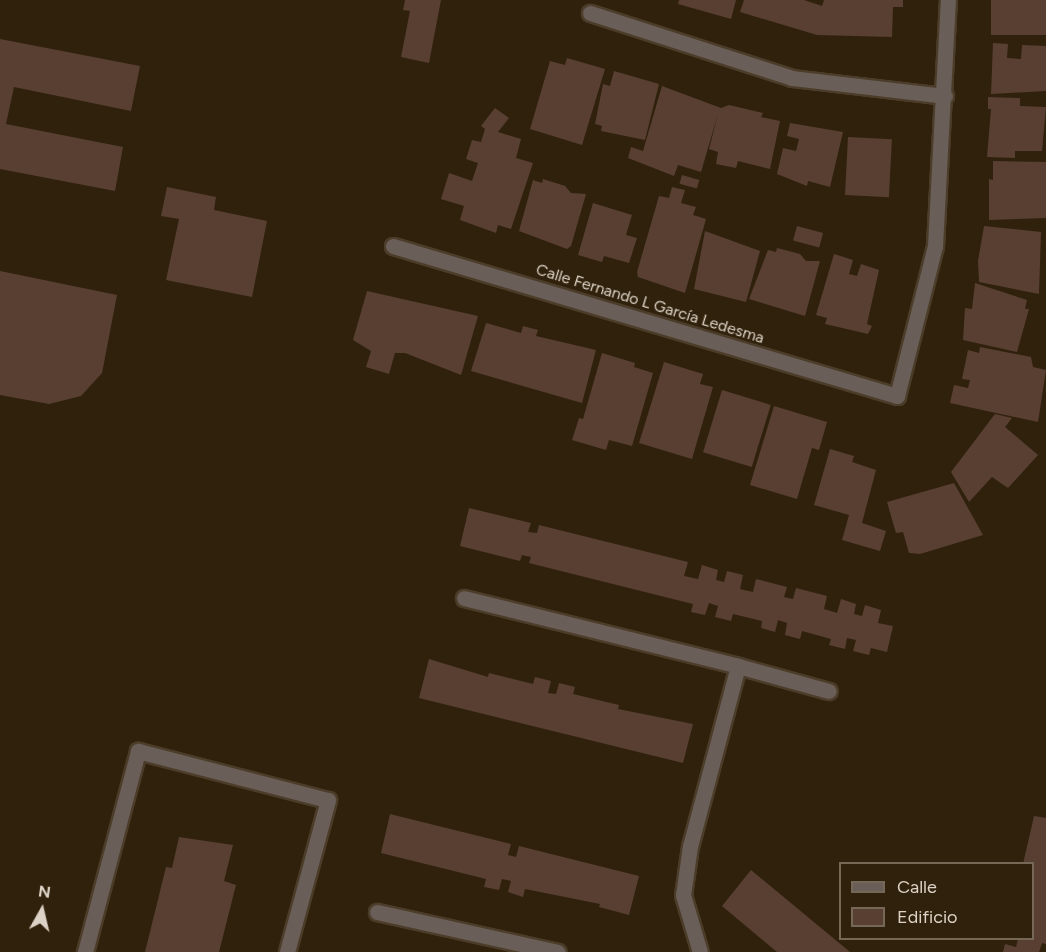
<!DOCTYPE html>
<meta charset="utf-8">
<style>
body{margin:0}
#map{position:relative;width:1046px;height:952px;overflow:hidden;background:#30210c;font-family:Figtree,sans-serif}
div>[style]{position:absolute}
.building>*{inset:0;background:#583f32;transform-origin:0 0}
.roads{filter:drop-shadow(2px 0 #4c3d2a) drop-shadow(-2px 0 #4c3d2a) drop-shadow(0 2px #4c3d2a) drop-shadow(0 -2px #4c3d2a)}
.service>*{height:15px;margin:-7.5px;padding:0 7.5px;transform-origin:7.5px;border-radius:7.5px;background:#6a5f58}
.minor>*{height:15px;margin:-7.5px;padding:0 7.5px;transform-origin:7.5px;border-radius:7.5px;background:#6a5f58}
span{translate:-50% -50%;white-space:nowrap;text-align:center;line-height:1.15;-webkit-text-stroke:4.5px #30210c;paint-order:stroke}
.street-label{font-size:16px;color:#dcd2c5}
.legend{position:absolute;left:839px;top:862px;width:195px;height:78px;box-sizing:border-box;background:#30210c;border:2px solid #756856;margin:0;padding:8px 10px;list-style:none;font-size:18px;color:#dcd2c5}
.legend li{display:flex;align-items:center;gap:12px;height:30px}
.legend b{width:30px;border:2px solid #756856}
.north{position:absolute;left:12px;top:880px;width:60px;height:60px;-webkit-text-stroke:4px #30210c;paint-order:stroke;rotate:8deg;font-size:16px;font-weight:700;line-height:24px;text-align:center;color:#dcd2c5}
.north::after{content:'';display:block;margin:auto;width:21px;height:27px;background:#dcd2c5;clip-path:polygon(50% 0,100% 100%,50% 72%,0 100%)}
</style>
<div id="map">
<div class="building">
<i style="clip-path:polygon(405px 0,441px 0,429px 63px,401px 57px,410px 11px,403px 10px)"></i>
<i style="clip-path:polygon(679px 0,736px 0,731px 19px,678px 4px)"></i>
<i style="clip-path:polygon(744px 0,804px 0,822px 6px,824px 0,903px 0,903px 7px,893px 7px,892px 37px,817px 35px,740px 12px)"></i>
<i style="left:991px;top:0;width:55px;height:35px"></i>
<i style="clip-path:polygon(0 39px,140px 66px,131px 111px,14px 87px,6px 124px,123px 147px,115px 191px,0 169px)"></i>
<i style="clip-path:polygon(993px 43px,1008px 44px,1007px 58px,1021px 59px,1022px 45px,1046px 46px,1046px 91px,991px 94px)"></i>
<i style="clip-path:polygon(567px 58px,605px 69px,582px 145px,530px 129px,550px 61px,565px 65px)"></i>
<i style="clip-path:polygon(614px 71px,659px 84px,645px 140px,601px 131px,602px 126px,595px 124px,603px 84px,610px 86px)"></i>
<i style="clip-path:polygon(662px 86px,721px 108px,729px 105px,763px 113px,761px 117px,780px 121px,770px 169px,738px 161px,736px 168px,716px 164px,718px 152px,709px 149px,718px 114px,701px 172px,678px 165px,674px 176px,628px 158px,631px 147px,643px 151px)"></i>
<i style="clip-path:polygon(988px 97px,1020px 98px,1020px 106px,1046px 107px,1042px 151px,1015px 151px,1015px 158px,987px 157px,991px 109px,988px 109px)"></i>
<i style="clip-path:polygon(495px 108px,509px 118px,498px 132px,521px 139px,516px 158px,533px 163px,511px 229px,498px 225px,496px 233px,460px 220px,464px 206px,441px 199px,449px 173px,472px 181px,478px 163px,466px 159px,472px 140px,481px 142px,485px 129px,481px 126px)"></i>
<i style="clip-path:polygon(790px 123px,843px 132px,830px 187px,808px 181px,807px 186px,777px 174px,783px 148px,796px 151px,799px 139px,787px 136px)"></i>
<i style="left:848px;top:137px;width:44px;height:58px;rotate:3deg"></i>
<i style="clip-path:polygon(993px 161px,1046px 162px,1046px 218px,989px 220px,989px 179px,993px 180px)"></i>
<i style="left:682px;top:175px;width:18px;height:9px;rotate:16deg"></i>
<i style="clip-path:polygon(543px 179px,565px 186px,571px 193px,586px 194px,571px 246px,567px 249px,519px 231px,533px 180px,542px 183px)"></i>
<i style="clip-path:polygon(167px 187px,216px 197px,214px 210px,267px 221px,252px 297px,166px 280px,179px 219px,161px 216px)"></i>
<i style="clip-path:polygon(672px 187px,685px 190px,681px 203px,696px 207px,693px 215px,706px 219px,685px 293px,638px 277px,637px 272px,659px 196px,669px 198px)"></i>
<i style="clip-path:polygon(593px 203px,632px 215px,626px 235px,637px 238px,629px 263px,604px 256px,602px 262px,578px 255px)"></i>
<i style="left:797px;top:226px;width:27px;height:15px;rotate:15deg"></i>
<i style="clip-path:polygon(984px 226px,1041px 232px,1039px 294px,979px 282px,978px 261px)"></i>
<i style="clip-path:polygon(705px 231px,760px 251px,746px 302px,694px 289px)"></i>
<i style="clip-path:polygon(777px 248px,800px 254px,806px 261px,820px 261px,805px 316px,749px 299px,768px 250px,776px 252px)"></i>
<i style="clip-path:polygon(834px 254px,853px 260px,849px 274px,857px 276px,861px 264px,879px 270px,867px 324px,872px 326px,868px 334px,825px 324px,827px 318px,816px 315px)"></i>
<i style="clip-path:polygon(0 271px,117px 295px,102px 373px,81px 396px,49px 404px,0 395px)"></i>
<i style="clip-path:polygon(975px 283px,1027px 300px,1025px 309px,1029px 309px,1017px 352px,963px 340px,965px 308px,972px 309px)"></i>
<i style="clip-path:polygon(367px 291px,478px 316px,461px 375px,405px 353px,395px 353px,389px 374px,366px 367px,371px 351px,353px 340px)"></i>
<i style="clip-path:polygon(486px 323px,521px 333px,523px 326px,538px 330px,536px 336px,596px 350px,582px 403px,471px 371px)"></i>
<i style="clip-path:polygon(980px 347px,1031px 357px,1033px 367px,1046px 370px,1038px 422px,950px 403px,954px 385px,968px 388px,970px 380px,962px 379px,968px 350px,979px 353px)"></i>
<i style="clip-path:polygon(602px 353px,635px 363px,634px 367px,653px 373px,632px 446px,609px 440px,606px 450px,572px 440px,579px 418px,583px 419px)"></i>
<i style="clip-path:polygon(664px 362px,703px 374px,700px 384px,713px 387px,692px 459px,639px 443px)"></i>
<i style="left:722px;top:390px;width:51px;height:65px;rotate:17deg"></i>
<i style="clip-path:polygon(774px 406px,827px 422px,819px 450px,812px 448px,797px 499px,750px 485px)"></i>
<i style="clip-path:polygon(995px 414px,1012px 418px,1005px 427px,1038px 455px,1008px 488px,992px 477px,969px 502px,951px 472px)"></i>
<i style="clip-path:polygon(830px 449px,854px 456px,852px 462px,876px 470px,862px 523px,886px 531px,880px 551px,842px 540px,849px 515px,814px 505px)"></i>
<i style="clip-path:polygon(954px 483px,983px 535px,920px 554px,909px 553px,903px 532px,896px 533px,887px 502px)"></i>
<i style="clip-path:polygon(469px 508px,531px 523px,528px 532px,537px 533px,539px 525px,688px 562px,684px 576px,698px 579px,702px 565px,718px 570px,716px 580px,724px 582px,727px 571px,743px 575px,740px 589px,753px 592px,756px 579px,787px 587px,784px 597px,793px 599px,796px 588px,827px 596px,824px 609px,837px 613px,841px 599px,856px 604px,854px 614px,862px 616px,865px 605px,881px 610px,878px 623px,893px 626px,887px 652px,871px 648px,869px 655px,853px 651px,856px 640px,847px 638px,845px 649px,829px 645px,831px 639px,802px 631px,800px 639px,785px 635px,787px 623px,778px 620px,775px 632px,761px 628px,762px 621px,733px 614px,731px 621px,715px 617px,718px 606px,709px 603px,705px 615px,691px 612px,693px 604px,529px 563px,531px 557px,522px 555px,520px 561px,460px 546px)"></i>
<i style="clip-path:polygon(429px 659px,488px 677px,489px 673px,533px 684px,535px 677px,551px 681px,548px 693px,556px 694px,559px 683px,575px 687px,573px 694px,619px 705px,618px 709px,693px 724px,683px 763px,419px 698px)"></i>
<i style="clip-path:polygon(390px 814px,511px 844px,508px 855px,516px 857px,519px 846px,639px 876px,629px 915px,599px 907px,600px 904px,525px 889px,523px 897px,508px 892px,511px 881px,502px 879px,499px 890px,484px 887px,486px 879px,381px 853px)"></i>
<i style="clip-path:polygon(1034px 816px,1046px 818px,1046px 944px,1042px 943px,1039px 952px,1003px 952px,1005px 944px,1016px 947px,1018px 939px,1032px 938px,1032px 864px,1023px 864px)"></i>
<i style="clip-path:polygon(179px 837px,233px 845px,224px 881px,236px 885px,219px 952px,145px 952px,166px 867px,172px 868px)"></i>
<i style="clip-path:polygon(751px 870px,850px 952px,777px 952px,722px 906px)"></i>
</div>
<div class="roads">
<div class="service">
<i style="left:464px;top:598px;width:282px;rotate:13.9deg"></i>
<i style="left:738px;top:666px;width:186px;rotate:104.9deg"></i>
<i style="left:690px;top:846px;width:49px;rotate:98.1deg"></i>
<i style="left:683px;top:895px;width:59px;rotate:73.4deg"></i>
<i style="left:738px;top:666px;width:94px;rotate:15.4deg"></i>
<i style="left:377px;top:912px;width:185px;rotate:12.5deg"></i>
<i style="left:85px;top:952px;width:208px;rotate:-75.2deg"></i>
<i style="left:138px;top:751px;width:196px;rotate:14.5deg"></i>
<i style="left:328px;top:800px;width:157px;rotate:105.1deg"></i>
</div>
<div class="minor">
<i style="left:590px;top:13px;width:212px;rotate:17.8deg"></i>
<i style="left:792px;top:78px;width:154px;rotate:6.7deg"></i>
<i style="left:393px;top:246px;width:526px;rotate:16.57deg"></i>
<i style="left:897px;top:396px;width:155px;rotate:-75.8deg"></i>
<i style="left:935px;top:246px;width:246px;rotate:-87deg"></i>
</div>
</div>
<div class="street-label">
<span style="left:650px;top:304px;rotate:17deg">Calle Fernando L García Ledesma</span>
</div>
<ul class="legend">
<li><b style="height:8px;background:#6a5f58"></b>Calle</li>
<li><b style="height:16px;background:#583f32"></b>Edificio</li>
</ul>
<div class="north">N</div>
</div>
